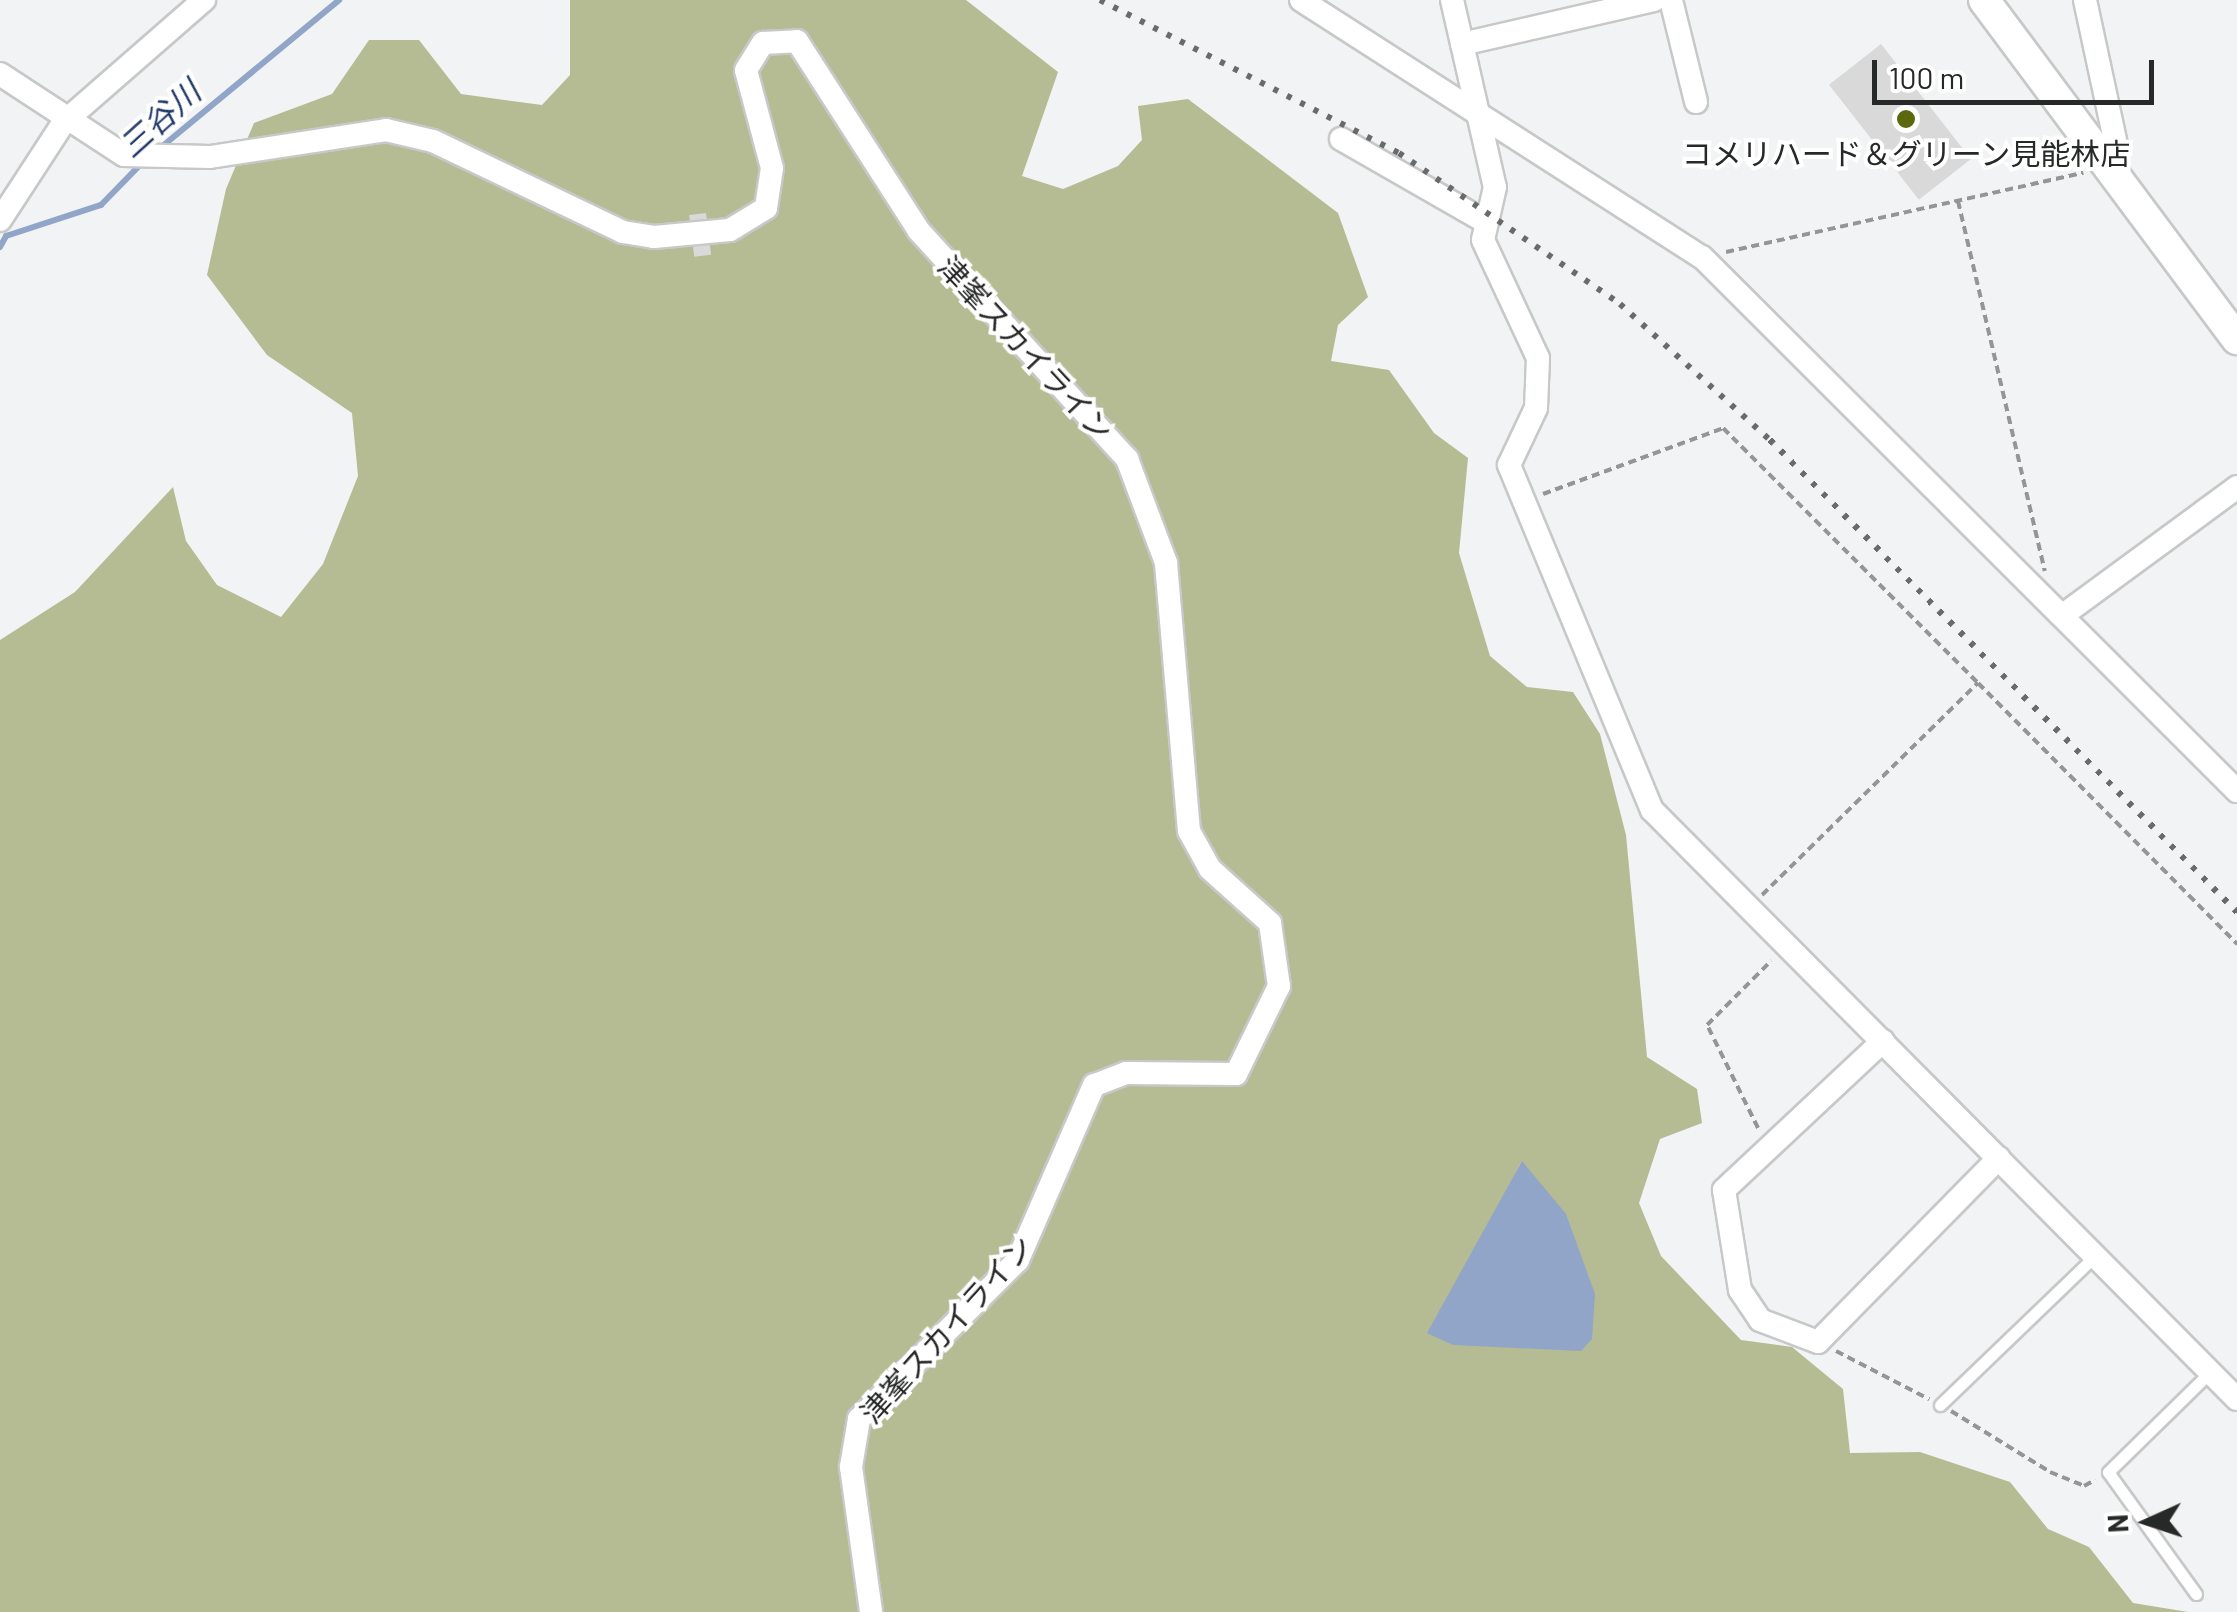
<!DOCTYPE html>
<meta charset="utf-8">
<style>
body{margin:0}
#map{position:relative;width:2237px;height:1612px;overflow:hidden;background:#f2f3f4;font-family:Barlow,"Noto Sans JP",sans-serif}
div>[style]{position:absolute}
.forest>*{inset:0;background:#b5bb92}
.water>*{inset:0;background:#90a5c8}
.stream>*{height:6px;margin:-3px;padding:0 3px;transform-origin:3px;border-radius:3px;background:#90a5c8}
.building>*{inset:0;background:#dad9da;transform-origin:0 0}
.path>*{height:4px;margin-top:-2px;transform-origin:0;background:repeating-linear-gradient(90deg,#949596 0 8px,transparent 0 13px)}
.roads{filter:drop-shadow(2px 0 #c7c8c8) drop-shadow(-2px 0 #c7c8c8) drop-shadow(0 2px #c7c8c8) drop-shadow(0 -2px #c7c8c8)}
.service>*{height:11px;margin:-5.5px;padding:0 5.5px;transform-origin:5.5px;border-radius:5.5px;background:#fff}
.minor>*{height:22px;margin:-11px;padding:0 11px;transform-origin:11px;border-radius:11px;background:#fff}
.secondary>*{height:30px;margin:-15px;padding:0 15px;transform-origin:15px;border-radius:15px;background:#fff}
.rail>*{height:6px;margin-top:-3px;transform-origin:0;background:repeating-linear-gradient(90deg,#696a6b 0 5px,transparent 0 15px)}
.dots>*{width:28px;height:28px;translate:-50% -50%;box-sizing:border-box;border:5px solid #fff;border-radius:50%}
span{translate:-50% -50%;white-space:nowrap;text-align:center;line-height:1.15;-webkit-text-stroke:8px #fff;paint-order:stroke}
.poi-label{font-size:30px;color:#272828}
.street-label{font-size:30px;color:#272828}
.water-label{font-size:32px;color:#203a68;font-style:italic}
.north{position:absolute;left:2097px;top:1472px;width:100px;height:100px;-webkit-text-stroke:8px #fff;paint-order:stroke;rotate:267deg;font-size:28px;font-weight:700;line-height:40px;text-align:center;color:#272828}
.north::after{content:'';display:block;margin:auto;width:35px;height:45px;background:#272828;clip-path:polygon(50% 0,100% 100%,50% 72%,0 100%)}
.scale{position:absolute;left:1872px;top:60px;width:282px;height:45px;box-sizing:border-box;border:5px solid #272828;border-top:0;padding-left:12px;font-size:30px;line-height:35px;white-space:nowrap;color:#272828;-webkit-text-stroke:8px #fff;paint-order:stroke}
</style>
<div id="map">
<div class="forest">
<i style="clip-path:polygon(evenodd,570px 0,966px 0,1058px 72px,1022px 176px,1063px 189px,1118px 166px,1142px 140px,1138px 106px,1188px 99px,1338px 213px,1368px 297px,1338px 325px,1331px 361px,1389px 370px,1434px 433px,1468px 458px,1459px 553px,1490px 656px,1527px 687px,1573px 692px,1600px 734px,1626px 835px,1647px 1057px,1697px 1089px,1702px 1123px,1660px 1139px,1639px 1203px,1661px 1256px,1741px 1340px,1792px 1347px,1843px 1389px,1850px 1453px,1920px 1452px,2010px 1482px,2048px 1529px,2089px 1547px,2133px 1603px,2188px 1612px,0 1612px,0 640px,75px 592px,173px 487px,186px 541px,217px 585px,281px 617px,323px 564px,358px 476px,352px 413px,267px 355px,207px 275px,226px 189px,254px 123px,332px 94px,369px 40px,419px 40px,461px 94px,542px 105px,570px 75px,570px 0,1521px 1162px,1453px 1345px,1495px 1217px,1521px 1162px)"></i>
</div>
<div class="water">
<i style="clip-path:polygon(1522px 1161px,1566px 1214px,1595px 1294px,1592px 1339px,1581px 1351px,1453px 1345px,1427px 1333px)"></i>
</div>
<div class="stream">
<i style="left:159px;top:149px;width:234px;rotate:-39.6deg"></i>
<i style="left:0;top:247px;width:13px;rotate:-61deg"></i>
<i style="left:6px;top:236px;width:100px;rotate:-18.1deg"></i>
<i style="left:101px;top:205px;width:57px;rotate:-45.7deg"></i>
</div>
<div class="building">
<i style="left:1881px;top:44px;width:146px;height:66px;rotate:52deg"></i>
<i style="left:706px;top:213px;width:42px;height:17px;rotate:83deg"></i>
</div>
<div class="path">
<i style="left:1958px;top:201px;width:380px;rotate:76.8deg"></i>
<i style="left:1726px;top:252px;width:366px;rotate:-12.5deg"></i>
<i style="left:1543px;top:494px;width:192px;rotate:-20.1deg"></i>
<i style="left:1723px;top:428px;width:361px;rotate:45deg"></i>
<i style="left:1762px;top:895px;width:303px;rotate:-44.5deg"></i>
<i style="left:1978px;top:683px;width:368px;rotate:45.2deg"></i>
<i style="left:1758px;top:1128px;width:115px;rotate:-116.3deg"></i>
<i style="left:1707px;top:1025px;width:91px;rotate:-45deg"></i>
<i style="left:1836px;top:1351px;width:105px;rotate:27.3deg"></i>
<i style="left:1951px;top:1411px;width:116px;rotate:31.6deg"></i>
<i style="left:2050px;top:1472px;width:37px;rotate:22deg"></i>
<i style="left:2084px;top:1486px;width:13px;rotate:-29deg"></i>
</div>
<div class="roads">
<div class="service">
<i style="left:1940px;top:1405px;width:215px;rotate:-43.9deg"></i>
<i style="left:2196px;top:1594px;width:150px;rotate:-125.8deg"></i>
<i style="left:2108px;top:1472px;width:143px;rotate:-44.4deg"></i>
</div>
<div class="minor">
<i style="left:1301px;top:0;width:476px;rotate:32.7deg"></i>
<i style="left:1702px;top:257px;width:756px;rotate:44.95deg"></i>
<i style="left:1452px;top:0;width:192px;rotate:77.1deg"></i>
<i style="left:1495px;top:187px;width:54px;rotate:102.8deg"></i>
<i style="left:1483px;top:240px;width:130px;rotate:65deg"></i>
<i style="left:1538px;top:358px;width:50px;rotate:92.3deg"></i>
<i style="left:1536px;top:408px;width:63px;rotate:115.3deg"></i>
<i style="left:1509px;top:465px;width:373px;rotate:67.5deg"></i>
<i style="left:1652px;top:810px;width:830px;rotate:45.2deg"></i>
<i style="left:1671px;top:0;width:105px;rotate:76.2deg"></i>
<i style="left:2085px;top:0;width:152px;rotate:77.9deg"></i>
<i style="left:2117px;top:149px;width:19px;rotate:106deg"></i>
<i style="left:1462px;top:44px;width:197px;rotate:-12.9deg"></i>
<i style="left:0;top:74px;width:148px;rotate:33.2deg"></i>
<i style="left:124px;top:155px;width:86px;rotate:1.3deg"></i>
<i style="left:210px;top:157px;width:178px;rotate:-8.7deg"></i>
<i style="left:386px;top:130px;width:48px;rotate:13.2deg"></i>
<i style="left:433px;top:141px;width:211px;rotate:25.6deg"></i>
<i style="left:623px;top:232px;width:31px;rotate:9deg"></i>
<i style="left:654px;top:237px;width:76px;rotate:-5.3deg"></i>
<i style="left:730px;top:230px;width:42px;rotate:-31.4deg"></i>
<i style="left:766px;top:208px;width:40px;rotate:-81.5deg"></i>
<i style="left:772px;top:168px;width:101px;rotate:-104.9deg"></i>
<i style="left:746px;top:70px;width:32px;rotate:-58deg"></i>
<i style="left:763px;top:43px;width:34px;rotate:-3deg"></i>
<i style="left:797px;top:41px;width:226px;rotate:57.3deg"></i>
<i style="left:919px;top:231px;width:309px;rotate:47.6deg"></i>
<i style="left:1127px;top:459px;width:111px;rotate:69.4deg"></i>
<i style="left:1166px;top:563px;width:269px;rotate:85.1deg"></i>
<i style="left:1189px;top:831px;width:43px;rotate:61.1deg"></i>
<i style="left:1210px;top:869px;width:81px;rotate:42deg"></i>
<i style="left:1270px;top:923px;width:64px;rotate:81.9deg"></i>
<i style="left:1279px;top:986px;width:98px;rotate:116deg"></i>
<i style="left:1236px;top:1074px;width:110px;rotate:-179.5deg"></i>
<i style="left:1126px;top:1073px;width:34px;rotate:159deg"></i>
<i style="left:1094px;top:1085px;width:191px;rotate:113.5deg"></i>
<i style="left:1018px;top:1260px;width:225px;rotate:135deg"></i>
<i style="left:859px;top:1419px;width:49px;rotate:99.5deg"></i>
<i style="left:851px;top:1467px;width:146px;rotate:82.1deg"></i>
<i style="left:1341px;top:139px;width:165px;rotate:29.8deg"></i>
<i style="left:0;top:220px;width:117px;rotate:-56.9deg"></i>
<i style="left:64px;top:122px;width:186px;rotate:-41.1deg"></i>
<i style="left:2063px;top:615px;width:216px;rotate:-36.3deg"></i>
<i style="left:1883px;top:1041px;width:218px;rotate:136.9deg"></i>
<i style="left:1724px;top:1190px;width:101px;rotate:80.9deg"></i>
<i style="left:1740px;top:1290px;width:36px;rotate:56deg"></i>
<i style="left:1760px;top:1320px;width:62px;rotate:20.8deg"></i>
<i style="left:1818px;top:1342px;width:258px;rotate:-45.5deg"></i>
</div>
<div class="secondary">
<i style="left:1984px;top:0;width:423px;rotate:53.3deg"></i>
</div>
</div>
<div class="rail">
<i style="left:1100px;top:0;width:336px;rotate:27.1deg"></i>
<i style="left:1399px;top:153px;width:268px;rotate:34.3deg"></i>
<i style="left:1620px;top:304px;width:202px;rotate:42.2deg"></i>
<i style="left:1770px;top:440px;width:664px;rotate:45.31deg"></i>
</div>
<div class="dots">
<i style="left:1906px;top:119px;background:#5c680e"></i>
</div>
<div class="poi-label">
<span style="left:1906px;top:153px">コメリハード＆グリーン見能林店</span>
</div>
<div class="street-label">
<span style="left:1026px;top:348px;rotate:47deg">津峯スカイライン</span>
<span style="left:946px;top:1329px;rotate:-48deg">津峯スカイライン</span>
</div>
<div class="water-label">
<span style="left:159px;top:118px;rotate:-42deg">三谷川</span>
</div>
<div class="north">N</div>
<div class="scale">100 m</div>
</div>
